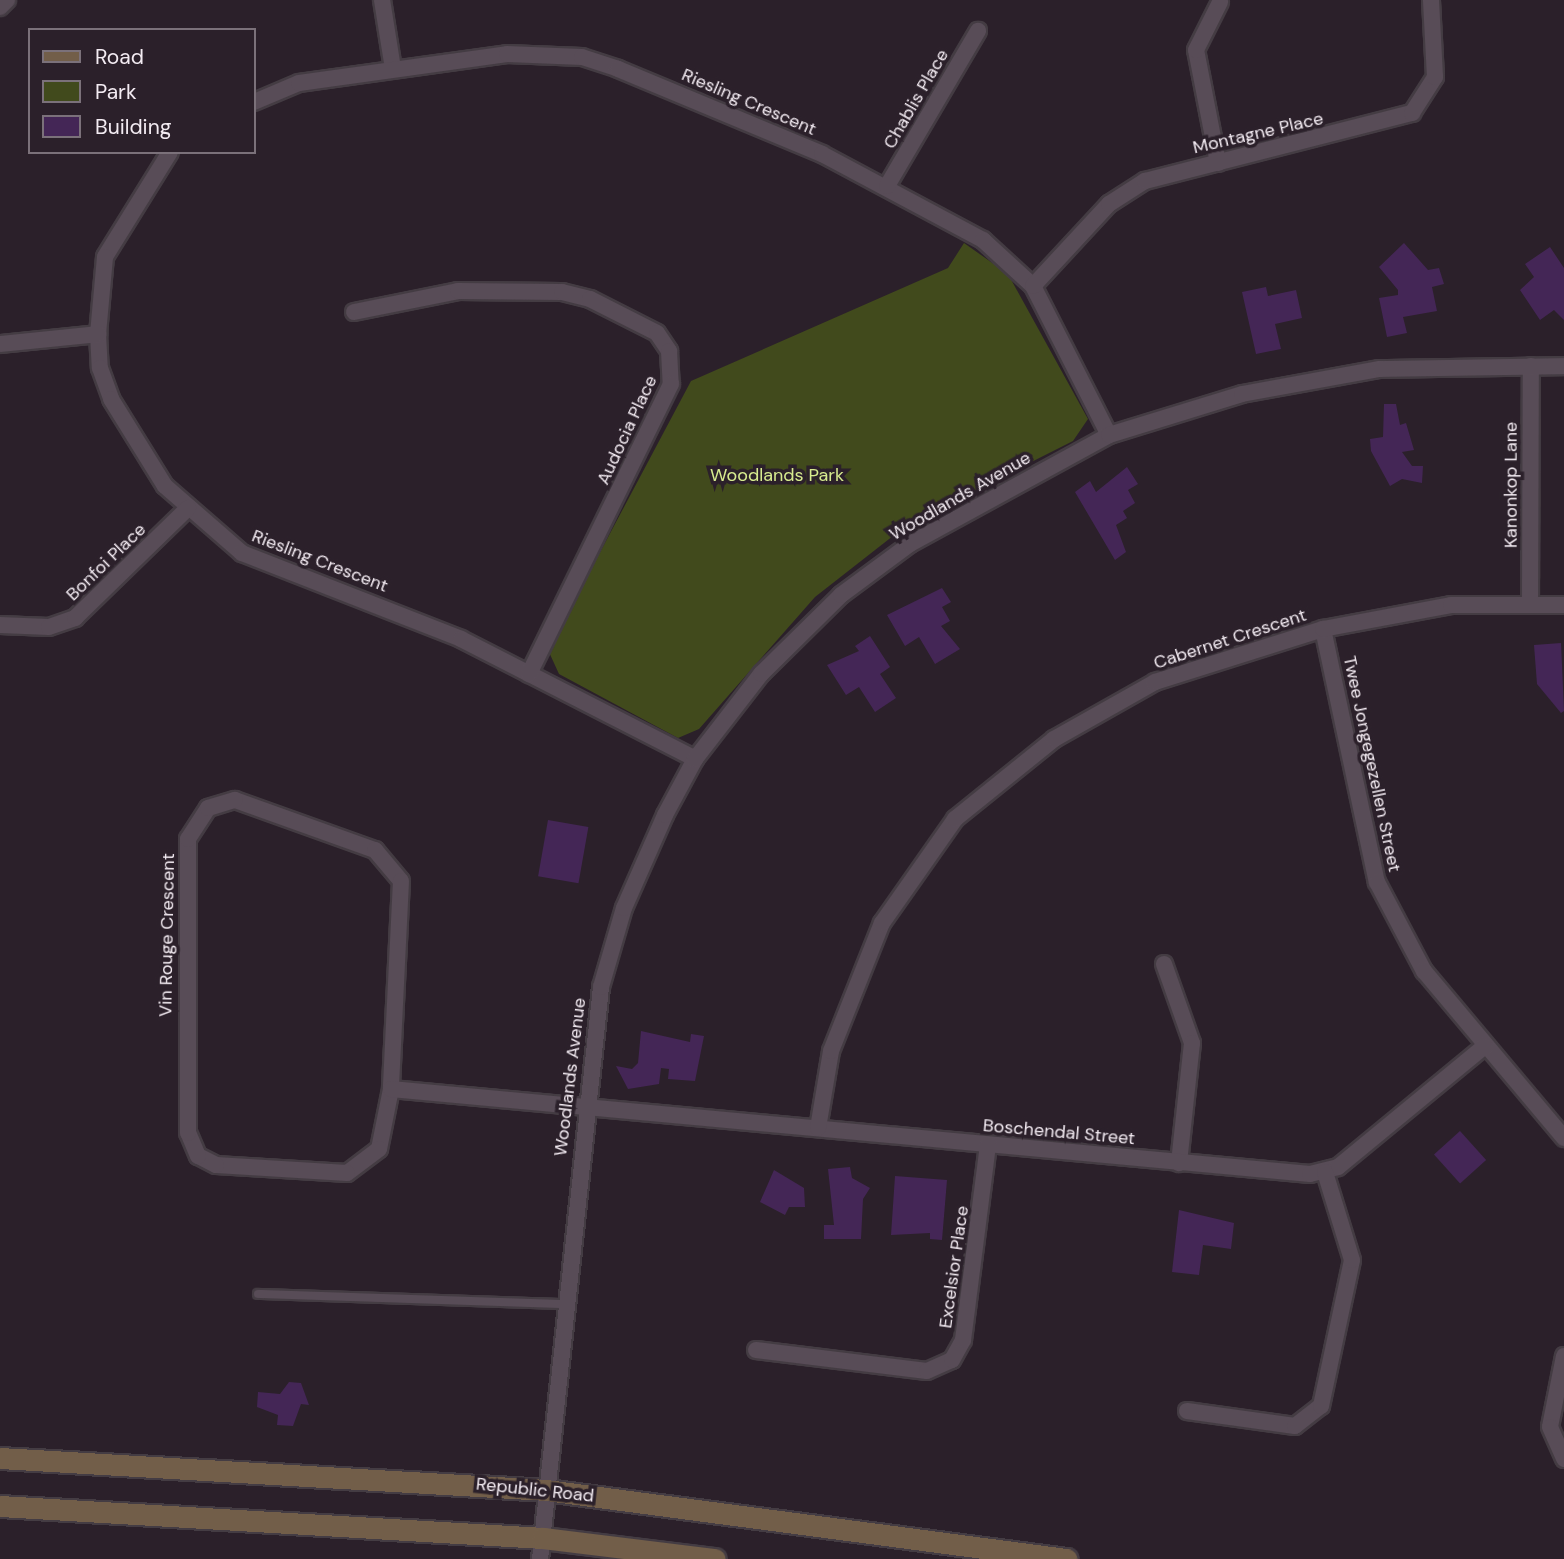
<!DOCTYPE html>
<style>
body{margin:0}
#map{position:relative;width:1564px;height:1559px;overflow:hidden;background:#2b202a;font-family:"DM Sans",sans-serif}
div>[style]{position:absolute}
.green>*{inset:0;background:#414a1c}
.building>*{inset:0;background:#442656;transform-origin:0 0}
.roads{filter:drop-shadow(2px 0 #443c43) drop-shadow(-2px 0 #443c43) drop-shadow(0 2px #443c43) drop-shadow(0 -2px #443c43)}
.service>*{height:8px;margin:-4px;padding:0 4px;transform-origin:4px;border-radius:4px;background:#584c57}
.minor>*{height:16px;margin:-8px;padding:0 8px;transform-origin:8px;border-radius:8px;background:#584c57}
.secondary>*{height:21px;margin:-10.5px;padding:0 10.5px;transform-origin:10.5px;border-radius:10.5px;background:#725e49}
span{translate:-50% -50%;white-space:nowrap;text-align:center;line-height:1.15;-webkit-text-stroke:7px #2b202a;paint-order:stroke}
.street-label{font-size:18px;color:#f3ebf2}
.park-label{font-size:18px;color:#d7eb8f}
.legend{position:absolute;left:28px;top:28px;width:228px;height:126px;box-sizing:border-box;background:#2b202a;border:2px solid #7b717a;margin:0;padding:9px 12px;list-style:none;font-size:21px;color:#f3ebf2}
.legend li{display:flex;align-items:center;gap:14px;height:35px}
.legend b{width:35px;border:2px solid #7b717a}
</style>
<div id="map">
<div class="green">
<i style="clip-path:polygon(964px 243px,1008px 274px,1088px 419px,1073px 441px,907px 525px,815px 597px,699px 729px,678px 738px,559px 674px,548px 650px,691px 381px,948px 268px)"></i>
</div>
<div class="building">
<i style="clip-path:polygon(1404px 243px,1428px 270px,1439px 268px,1444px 284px,1432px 287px,1437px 311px,1403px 317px,1407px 333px,1387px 337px,1379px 298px,1398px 295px,1398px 290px,1379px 267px)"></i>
<i style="clip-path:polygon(1550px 247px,1564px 268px,1564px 320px,1554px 310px,1540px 320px,1520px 290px,1534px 277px,1525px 264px)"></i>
<i style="clip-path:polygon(1266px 287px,1268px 296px,1296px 290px,1302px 318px,1275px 324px,1281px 349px,1256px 354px,1242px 292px)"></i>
<i style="clip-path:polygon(1384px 404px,1396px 404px,1400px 425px,1406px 423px,1414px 450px,1402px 452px,1412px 466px,1423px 466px,1422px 483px,1402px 479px,1390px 486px,1371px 451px,1370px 439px,1383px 437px)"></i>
<i style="clip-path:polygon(1127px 467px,1138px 484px,1128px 490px,1135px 503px,1123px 511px,1127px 518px,1116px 525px,1126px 552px,1115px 560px,1075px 492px,1090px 481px,1096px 492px)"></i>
<i style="clip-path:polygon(942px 588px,951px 602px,942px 607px,950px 621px,941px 626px,960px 649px,935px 664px,919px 637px,905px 646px,887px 615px)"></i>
<i style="clip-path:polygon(870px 636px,890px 667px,880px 674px,896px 698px,875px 712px,859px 687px,846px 695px,827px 665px,859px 651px,855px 646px)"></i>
<i style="clip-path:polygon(1561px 643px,1564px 711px,1561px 713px,1537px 684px,1534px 645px)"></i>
<i style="left:548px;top:820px;width:41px;height:57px;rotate:10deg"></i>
<i style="clip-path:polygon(641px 1031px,690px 1042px,691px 1034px,704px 1036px,695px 1081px,668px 1079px,669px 1069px,661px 1068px,659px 1084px,628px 1089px,616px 1066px,632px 1069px,638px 1063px)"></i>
<i style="left:1460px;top:1131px;width:39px;height:35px;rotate:48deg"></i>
<i style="clip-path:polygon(850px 1167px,852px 1178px,870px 1188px,863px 1199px,861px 1239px,824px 1239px,824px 1225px,834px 1225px,828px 1169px)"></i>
<i style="clip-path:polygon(774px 1170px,804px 1188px,805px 1207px,789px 1207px,785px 1215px,760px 1202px)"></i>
<i style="clip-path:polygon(895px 1176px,947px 1180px,942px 1240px,930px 1239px,930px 1233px,891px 1235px)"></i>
<i style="clip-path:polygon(1179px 1210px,1234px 1223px,1231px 1249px,1203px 1245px,1199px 1275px,1172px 1272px)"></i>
<i style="clip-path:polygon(289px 1382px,301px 1383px,309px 1405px,301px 1404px,293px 1426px,277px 1425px,278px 1415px,257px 1407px,258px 1392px,280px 1394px)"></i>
</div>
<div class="roads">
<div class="service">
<i style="left:258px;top:1294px;width:306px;rotate:1.9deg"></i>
</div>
<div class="minor">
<i style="left:382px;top:0;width:70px;rotate:80.9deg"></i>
<i style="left:0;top:7px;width:10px;rotate:-45deg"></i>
<i style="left:254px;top:102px;width:49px;rotate:-22.9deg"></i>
<i style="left:299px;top:83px;width:210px;rotate:-7.9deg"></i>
<i style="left:507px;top:54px;width:75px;rotate:2.3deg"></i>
<i style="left:582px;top:57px;width:38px;rotate:18deg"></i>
<i style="left:618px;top:69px;width:221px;rotate:22.6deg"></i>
<i style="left:822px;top:154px;width:183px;rotate:28.1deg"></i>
<i style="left:983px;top:240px;width:68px;rotate:42.6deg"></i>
<i style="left:1033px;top:286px;width:167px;rotate:63deg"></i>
<i style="left:170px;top:152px;width:123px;rotate:121.8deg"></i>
<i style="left:105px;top:257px;width:77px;rotate:95.2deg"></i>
<i style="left:98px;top:334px;width:34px;rotate:87deg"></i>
<i style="left:100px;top:368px;width:33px;rotate:70deg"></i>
<i style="left:111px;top:399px;width:102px;rotate:58.2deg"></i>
<i style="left:165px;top:486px;width:102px;rotate:41deg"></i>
<i style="left:242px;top:553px;width:235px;rotate:21.4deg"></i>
<i style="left:461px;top:639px;width:263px;rotate:27.1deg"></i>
<i style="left:1218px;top:163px;width:115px;rotate:-101deg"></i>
<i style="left:1196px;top:50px;width:54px;rotate:-63.4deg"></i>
<i style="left:887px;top:186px;width:180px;rotate:-59.6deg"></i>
<i style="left:1033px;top:286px;width:112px;rotate:-47.2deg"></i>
<i style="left:1109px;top:204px;width:43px;rotate:-32.6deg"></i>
<i style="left:1145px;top:181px;width:276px;rotate:-14.3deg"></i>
<i style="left:1412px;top:113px;width:43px;rotate:-57.4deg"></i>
<i style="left:1435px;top:77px;width:77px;rotate:-93deg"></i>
<i style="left:354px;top:312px;width:106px;rotate:-11.4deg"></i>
<i style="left:458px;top:291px;width:104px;rotate:0.6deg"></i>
<i style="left:562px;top:292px;width:29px;rotate:14deg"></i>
<i style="left:590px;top:299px;width:75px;rotate:26.9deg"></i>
<i style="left:657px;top:333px;width:22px;rotate:56deg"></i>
<i style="left:669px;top:351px;width:33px;rotate:87deg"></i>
<i style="left:671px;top:384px;width:323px;rotate:116.1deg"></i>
<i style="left:0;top:344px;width:99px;rotate:-5.8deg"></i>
<i style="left:1530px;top:605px;width:239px;rotate:-89.8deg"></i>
<i style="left:0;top:625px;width:49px;rotate:2.3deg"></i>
<i style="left:49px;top:627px;width:28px;rotate:-19deg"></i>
<i style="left:75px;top:618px;width:158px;rotate:-44.2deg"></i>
<i style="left:1323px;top:629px;width:259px;rotate:78deg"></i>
<i style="left:1377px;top:882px;width:101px;rotate:62.2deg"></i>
<i style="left:1424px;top:971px;width:218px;rotate:50deg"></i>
<i style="left:235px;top:800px;width:149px;rotate:19.7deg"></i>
<i style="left:375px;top:850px;width:40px;rotate:50deg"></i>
<i style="left:401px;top:881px;width:208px;rotate:92.8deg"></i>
<i style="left:391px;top:1089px;width:61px;rotate:101.3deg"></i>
<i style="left:379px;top:1149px;width:40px;rotate:143deg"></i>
<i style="left:347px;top:1173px;width:131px;rotate:-176.5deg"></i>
<i style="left:216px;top:1165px;width:20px;rotate:-153deg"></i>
<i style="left:198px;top:1156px;width:25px;rotate:-113deg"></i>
<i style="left:188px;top:1133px;width:294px;rotate:-90deg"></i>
<i style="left:188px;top:839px;width:37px;rotate:-57deg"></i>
<i style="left:208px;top:808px;width:28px;rotate:-17deg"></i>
<i style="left:1164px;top:964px;width:84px;rotate:70.5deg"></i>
<i style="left:1192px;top:1043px;width:121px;rotate:96.2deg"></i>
<i style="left:391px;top:1089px;width:923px;rotate:5.28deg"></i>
<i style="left:1310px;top:1174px;width:29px;rotate:-14deg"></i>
<i style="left:1338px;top:1167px;width:190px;rotate:-39.5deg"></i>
<i style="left:818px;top:1128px;width:78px;rotate:-80.4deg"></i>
<i style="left:831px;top:1051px;width:138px;rotate:-68.3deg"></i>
<i style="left:882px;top:923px;width:127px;rotate:-54.9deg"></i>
<i style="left:955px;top:819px;width:127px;rotate:-38.9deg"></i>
<i style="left:1054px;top:739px;width:116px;rotate:-29.4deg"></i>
<i style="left:1155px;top:682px;width:176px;rotate:-17.5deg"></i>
<i style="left:1323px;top:629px;width:130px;rotate:-10.6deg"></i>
<i style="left:1451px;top:605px;width:113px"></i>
<i style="left:756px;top:1350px;width:172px;rotate:7deg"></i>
<i style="left:927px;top:1371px;width:27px;rotate:-24deg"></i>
<i style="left:952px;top:1360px;width:23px;rotate:-61deg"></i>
<i style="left:963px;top:1340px;width:197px;rotate:-82.7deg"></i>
<i style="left:1564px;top:1356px;width:72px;rotate:101.2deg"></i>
<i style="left:1550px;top:1427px;width:35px;rotate:66deg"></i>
<i style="left:1187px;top:1411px;width:109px;rotate:7.9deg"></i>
<i style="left:1295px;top:1426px;width:33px;rotate:-38deg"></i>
<i style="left:1321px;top:1406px;width:149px;rotate:-78deg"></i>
<i style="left:1352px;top:1260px;width:92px;rotate:-107.1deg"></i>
<i style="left:540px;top:1559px;width:575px;rotate:-83.91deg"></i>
<i style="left:601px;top:987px;width:82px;rotate:-73.8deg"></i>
<i style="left:624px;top:908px;width:102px;rotate:-66.2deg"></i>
<i style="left:665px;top:815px;width:64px;rotate:-61.8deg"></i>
<i style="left:695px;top:759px;width:108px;rotate:-52.2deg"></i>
<i style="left:761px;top:674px;width:112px;rotate:-44.6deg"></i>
<i style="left:841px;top:595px;width:86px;rotate:-36.5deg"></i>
<i style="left:910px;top:544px;width:227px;rotate:-28.7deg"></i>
<i style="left:1109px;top:435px;width:139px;rotate:-17.1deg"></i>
<i style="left:1242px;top:394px;width:140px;rotate:-10.3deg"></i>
<i style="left:1380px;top:369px;width:184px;rotate:-0.9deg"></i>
</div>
<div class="secondary">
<i style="left:0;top:1458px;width:547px;rotate:3.35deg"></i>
<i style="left:546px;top:1490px;width:525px;rotate:7.56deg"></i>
<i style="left:0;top:1506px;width:544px;rotate:3.37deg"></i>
<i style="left:543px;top:1538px;width:173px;rotate:7deg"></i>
</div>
</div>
<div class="street-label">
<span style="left:916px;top:99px;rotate:-60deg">Chablis Place</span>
<span style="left:749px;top:102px;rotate:23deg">Riesling Crescent</span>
<span style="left:1258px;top:133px;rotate:-13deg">Montagne Place</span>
<span style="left:627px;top:430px;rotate:-65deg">Audocia Place</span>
<span style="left:1511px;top:485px;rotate:-90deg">Kanonkop Lane</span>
<span style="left:960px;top:496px;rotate:-30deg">Woodlands Avenue</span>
<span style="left:320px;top:561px;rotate:21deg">Riesling Crescent</span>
<span style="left:106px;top:562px;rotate:-44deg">Bonfoi Place</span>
<span style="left:1230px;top:639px;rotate:-18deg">Cabernet Crescent</span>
<span style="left:1372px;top:764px;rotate:78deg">Twee Jongegezellen Street</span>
<span style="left:167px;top:935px;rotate:-89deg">Vin Rouge Crescent</span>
<span style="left:570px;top:1077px;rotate:-83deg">Woodlands Avenue</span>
<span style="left:1059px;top:1132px;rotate:5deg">Boschendal Street</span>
<span style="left:954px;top:1267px;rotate:-82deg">Excelsior Place</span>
<span style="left:535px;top:1490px;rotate:6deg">Republic Road</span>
</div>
<div class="park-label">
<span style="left:777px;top:475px">Woodlands Park</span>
</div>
<ul class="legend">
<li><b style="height:9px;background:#725e49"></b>Road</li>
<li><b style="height:19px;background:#414a1c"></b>Park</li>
<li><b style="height:19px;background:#442656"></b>Building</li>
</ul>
</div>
